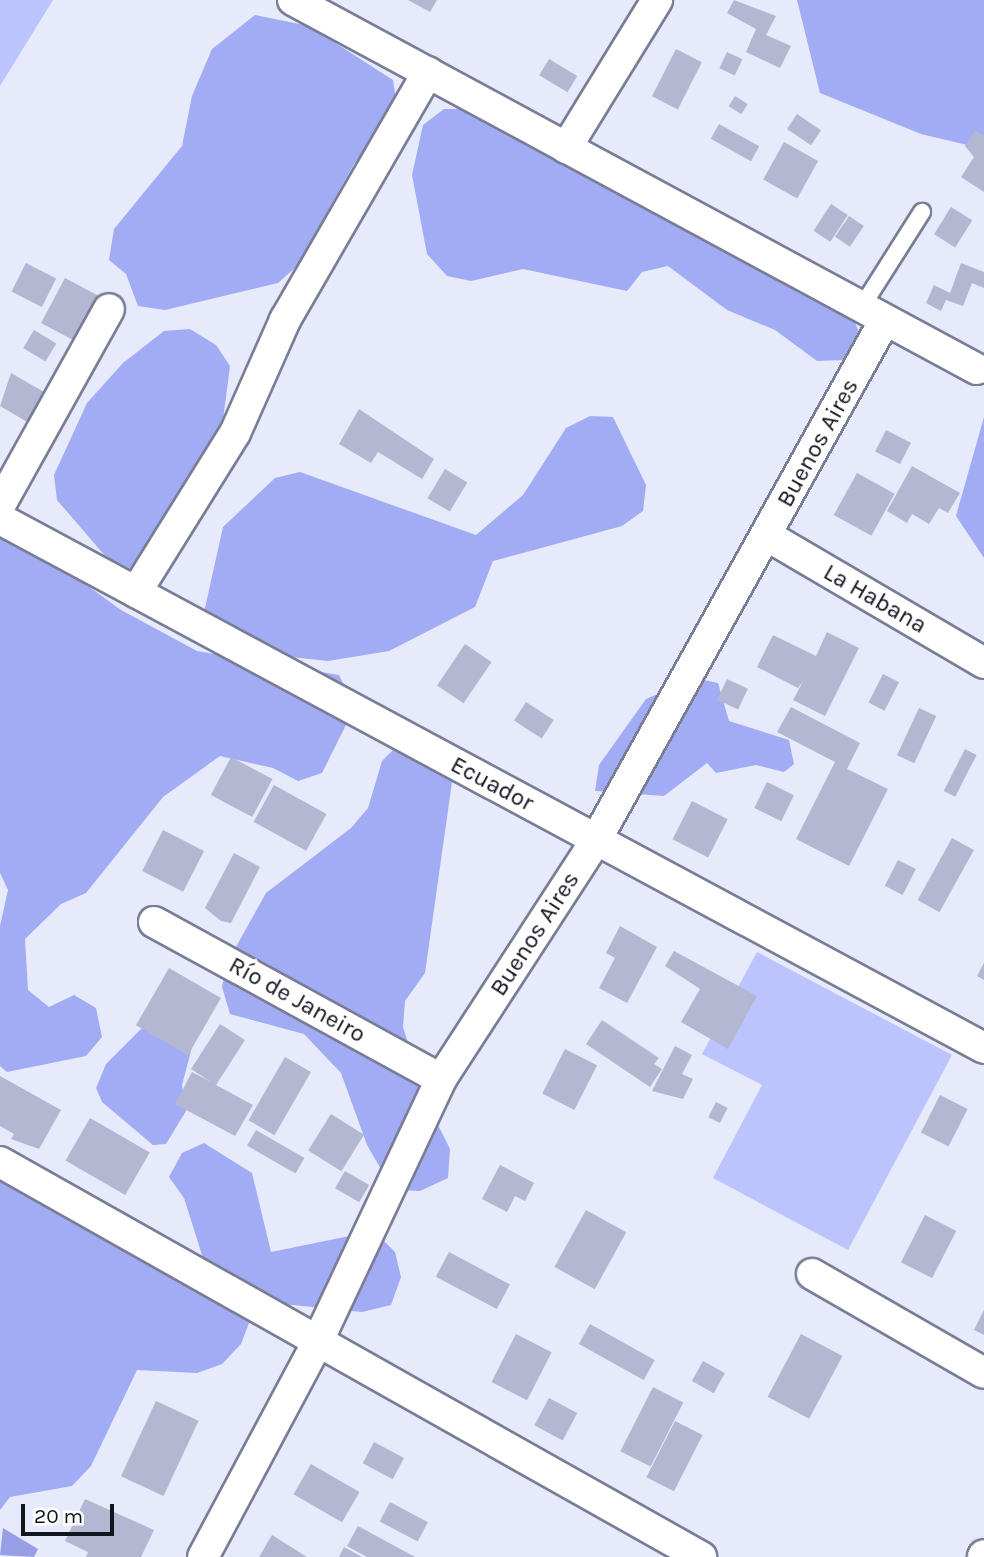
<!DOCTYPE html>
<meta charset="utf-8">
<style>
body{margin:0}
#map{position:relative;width:984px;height:1557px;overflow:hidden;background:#e7eafa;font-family:Karla,sans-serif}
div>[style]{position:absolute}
.green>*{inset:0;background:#bbc4fc}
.forest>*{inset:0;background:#a2acf4}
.water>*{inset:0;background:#969fe6}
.building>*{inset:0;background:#b3b7d1;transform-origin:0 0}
.roads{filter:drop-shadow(2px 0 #797d95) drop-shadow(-2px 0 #797d95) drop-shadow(0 2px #797d95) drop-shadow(0 -2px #797d95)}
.service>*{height:16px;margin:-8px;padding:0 8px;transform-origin:8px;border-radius:8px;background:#fff}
.minor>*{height:30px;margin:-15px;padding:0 15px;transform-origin:15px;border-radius:15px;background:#fff}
span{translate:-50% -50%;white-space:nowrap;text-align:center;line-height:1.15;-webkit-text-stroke:7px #fff;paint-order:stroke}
.street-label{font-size:24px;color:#13151e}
.scale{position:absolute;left:21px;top:1504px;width:93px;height:32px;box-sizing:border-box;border:4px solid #13151e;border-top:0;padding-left:9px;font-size:21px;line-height:24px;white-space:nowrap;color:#13151e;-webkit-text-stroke:5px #fff;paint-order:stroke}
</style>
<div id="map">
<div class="green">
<i style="clip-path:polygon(0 0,53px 0,0 86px)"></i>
<i style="clip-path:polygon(757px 952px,952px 1055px,848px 1250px,713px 1178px,762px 1085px,702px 1054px)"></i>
</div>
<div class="forest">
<i style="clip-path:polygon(797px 0,984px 0,984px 149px,921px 134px,820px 93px)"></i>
<i style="clip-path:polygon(255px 15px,309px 26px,393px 80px,397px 106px,354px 164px,297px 266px,278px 283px,165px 310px,138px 306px,126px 274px,109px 260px,114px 229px,182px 146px,192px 96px,212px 49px)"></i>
<i style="clip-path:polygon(444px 109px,469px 109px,513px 136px,594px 153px,851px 313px,861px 337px,844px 360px,817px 361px,775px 330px,727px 310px,668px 266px,642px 272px,627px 291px,523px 269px,471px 281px,447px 276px,427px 254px,412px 175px,423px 125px)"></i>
<i style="clip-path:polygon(190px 329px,216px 345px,230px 366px,219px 451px,153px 560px,129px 568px,106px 557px,57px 500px,54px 475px,87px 403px,123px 363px,164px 331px)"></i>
<i style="clip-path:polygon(590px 416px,613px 417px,646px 485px,643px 511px,622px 526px,493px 561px,475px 607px,389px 651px,328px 661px,227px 650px,203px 617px,223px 527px,275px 478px,300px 472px,476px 535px,523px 495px,566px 428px)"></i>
<i style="clip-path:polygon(984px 417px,984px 558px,956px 516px)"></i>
<i style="clip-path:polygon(0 522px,121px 610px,197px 651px,339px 675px,351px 699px,347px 723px,322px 773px,298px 781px,273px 768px,220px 756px,163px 797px,86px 893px,61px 904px,25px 939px,28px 990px,49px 1007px,74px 995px,96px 1008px,102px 1037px,86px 1056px,7px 1072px,0 1066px,0 926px,8px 890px,0 873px)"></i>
<i style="clip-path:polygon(694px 678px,718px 683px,729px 721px,789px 740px,794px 764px,784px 772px,756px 765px,716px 773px,707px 763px,664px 796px,595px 791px,599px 765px,646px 699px)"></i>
<i style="clip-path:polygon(401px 742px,451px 757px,452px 782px,425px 973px,405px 1001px,403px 1027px,427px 1103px,450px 1149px,448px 1178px,420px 1191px,393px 1190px,367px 1145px,341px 1073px,304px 1034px,230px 1014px,222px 987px,228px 961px,266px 893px,351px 828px,368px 808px,382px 761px)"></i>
<i style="clip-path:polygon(143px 1027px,192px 1047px,182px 1085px,186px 1111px,166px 1144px,153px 1145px,102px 1102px,96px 1088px,106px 1064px)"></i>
<i style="clip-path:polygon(204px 1143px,252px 1173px,271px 1252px,374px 1231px,395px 1252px,401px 1277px,391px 1305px,362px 1312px,273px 1303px,251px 1318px,241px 1344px,222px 1364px,197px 1373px,137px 1370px,91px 1466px,72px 1486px,10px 1497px,0 1510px,0 1154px,208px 1274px,184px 1198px,169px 1177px,182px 1153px)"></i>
</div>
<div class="water">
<i style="clip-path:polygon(3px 1528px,38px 1549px,34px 1557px,0 1555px)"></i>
</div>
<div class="building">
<i style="clip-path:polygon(408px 0,437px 0,430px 12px)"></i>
<i style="clip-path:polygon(734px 0,776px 16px,766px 35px,791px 46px,780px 68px,746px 52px,756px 29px,727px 13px)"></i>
<i style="left:676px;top:49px;width:29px;height:53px;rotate:27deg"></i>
<i style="left:727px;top:52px;width:17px;height:18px;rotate:25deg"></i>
<i style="left:549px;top:59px;width:33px;height:19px;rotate:31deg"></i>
<i style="left:735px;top:96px;width:15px;height:12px;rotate:32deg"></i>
<i style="left:797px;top:114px;width:29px;height:18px;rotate:34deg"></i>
<i style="left:719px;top:124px;width:46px;height:17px;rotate:29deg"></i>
<i style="clip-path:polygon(975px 130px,984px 136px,984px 192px,961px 177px,974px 157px,965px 146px)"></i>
<i style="left:784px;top:142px;width:39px;height:43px;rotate:29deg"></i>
<i style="left:831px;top:204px;width:20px;height:32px;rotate:33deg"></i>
<i style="left:951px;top:207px;width:25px;height:32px;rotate:32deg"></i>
<i style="left:849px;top:216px;width:18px;height:25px;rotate:34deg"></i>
<i style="left:26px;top:263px;width:34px;height:32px;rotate:27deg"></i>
<i style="clip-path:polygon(961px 263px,984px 272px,984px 288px,972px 283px,963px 306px,946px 300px,941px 311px,926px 303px,934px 285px,950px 293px)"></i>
<i style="left:65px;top:278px;width:42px;height:51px;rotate:28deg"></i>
<i style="left:34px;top:330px;width:26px;height:21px;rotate:31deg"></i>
<i style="clip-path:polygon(11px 373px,51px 396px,34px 426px,0 406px)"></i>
<i style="clip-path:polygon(359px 409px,434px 459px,422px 479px,378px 452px,371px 463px,339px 444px)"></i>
<i style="left:886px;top:430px;width:28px;height:24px;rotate:27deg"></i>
<i style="clip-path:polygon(912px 466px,960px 493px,948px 513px,939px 508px,929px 524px,912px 514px,907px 523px,887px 511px)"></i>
<i style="left:445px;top:469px;width:26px;height:34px;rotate:31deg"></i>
<i style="left:857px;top:473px;width:43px;height:48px;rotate:29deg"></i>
<i style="clip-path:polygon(827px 632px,859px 648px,825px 716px,793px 700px,803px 681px,798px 688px,757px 667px,773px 635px,816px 656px)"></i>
<i style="left:465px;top:644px;width:32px;height:50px;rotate:34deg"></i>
<i style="left:883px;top:674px;width:18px;height:32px;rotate:27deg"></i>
<i style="left:727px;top:679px;width:23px;height:23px;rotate:25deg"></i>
<i style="left:526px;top:702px;width:33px;height:22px;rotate:33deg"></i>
<i style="clip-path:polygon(791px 707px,860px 743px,847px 769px,888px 789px,849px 866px,796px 839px,835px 762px,777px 732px)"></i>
<i style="left:919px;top:708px;width:19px;height:52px;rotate:25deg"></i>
<i style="left:965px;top:749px;width:13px;height:47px;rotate:27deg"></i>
<i style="left:231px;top:757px;width:47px;height:43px;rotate:28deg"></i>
<i style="left:767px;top:782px;width:30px;height:29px;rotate:26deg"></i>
<i style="left:274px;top:785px;width:60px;height:42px;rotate:29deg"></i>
<i style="left:692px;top:801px;width:40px;height:43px;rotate:27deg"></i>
<i style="left:163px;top:830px;width:46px;height:46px;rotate:27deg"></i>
<i style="left:952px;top:838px;width:25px;height:71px;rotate:29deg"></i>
<i style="clip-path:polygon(234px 853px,260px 867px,231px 923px,221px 921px,205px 908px)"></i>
<i style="left:898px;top:860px;width:20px;height:29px;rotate:27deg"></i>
<i style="clip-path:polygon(620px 926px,657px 947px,627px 1003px,599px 988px,615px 958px,606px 953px)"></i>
<i style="clip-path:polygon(674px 951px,757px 996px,728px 1049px,681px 1022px,700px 989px,665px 966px)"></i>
<i style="clip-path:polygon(984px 963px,984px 980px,977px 976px)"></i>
<i style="left:169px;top:968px;width:60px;height:66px;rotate:30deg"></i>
<i style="clip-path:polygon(602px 1020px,659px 1058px,654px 1064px,662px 1069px,650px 1087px,586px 1044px)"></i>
<i style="clip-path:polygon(220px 1024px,245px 1040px,216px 1085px,253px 1105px,235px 1136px,175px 1104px,192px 1072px,211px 1082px,191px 1069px)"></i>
<i style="clip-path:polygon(675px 1046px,692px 1055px,682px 1074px,693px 1079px,683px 1099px,652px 1091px)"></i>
<i style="left:565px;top:1049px;width:36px;height:50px;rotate:27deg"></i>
<i style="left:285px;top:1057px;width:30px;height:73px;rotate:30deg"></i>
<i style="clip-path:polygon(0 1076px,61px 1110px,39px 1149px,11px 1139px,14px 1134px,0 1126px)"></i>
<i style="left:940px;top:1095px;width:31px;height:42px;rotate:27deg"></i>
<i style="left:716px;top:1102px;width:13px;height:17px;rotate:27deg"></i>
<i style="left:331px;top:1114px;width:39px;height:43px;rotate:32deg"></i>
<i style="left:90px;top:1118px;width:69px;height:49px;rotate:30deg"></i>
<i style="left:256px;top:1130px;width:56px;height:18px;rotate:30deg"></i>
<i style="clip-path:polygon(500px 1165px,534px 1183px,525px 1201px,515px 1196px,507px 1212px,482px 1199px)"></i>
<i style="left:345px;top:1171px;width:28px;height:20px;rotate:30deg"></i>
<i style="left:586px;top:1210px;width:46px;height:65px;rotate:29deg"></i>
<i style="left:925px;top:1215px;width:35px;height:53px;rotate:27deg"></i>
<i style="left:449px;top:1252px;width:69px;height:28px;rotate:28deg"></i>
<i style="clip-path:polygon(984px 1310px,984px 1335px,974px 1330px)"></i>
<i style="left:590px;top:1324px;width:74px;height:23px;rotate:29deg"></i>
<i style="left:516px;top:1334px;width:40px;height:54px;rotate:27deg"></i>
<i style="left:801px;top:1334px;width:47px;height:71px;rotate:28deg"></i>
<i style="left:703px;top:1361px;width:25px;height:23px;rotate:29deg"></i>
<i style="left:653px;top:1387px;width:34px;height:72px;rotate:27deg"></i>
<i style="left:549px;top:1398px;width:32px;height:31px;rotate:28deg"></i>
<i style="left:156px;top:1401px;width:47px;height:83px;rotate:25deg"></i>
<i style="left:675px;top:1421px;width:31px;height:63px;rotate:27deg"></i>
<i style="left:374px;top:1442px;width:34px;height:24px;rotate:28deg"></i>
<i style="left:311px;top:1464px;width:56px;height:35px;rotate:30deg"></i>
<i style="clip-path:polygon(85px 1499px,154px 1530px,141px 1557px,86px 1557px,88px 1552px,65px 1541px)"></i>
<i style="left:390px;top:1502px;width:43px;height:22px;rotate:28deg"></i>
<i style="clip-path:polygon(358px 1526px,415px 1557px,367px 1557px,347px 1546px)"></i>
<i style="clip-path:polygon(272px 1535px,307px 1557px,259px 1557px)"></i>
<i style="clip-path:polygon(344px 1547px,362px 1557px,339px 1557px)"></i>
</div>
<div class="roads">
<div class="service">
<i style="left:861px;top:308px;width:114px;rotate:-57.6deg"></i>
</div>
<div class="minor">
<i style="left:293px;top:0;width:777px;rotate:28.35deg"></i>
<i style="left:566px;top:148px;width:174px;rotate:-58.4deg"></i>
<i style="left:0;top:505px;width:224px;rotate:-60.9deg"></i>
<i style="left:0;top:519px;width:1117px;rotate:28.26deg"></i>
<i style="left:766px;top:535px;width:253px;rotate:30.4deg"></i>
<i style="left:136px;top:592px;width:187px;rotate:-58.1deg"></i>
<i style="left:235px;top:433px;width:124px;rotate:-66.1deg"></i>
<i style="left:285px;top:320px;width:286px;rotate:-60deg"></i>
<i style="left:154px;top:922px;width:327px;rotate:28.7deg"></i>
<i style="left:0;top:1162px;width:805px;rotate:29.4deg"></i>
<i style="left:812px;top:1274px;width:198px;rotate:29.9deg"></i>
<i style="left:203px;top:1557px;width:240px;rotate:-61.9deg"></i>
<i style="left:316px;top:1345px;width:294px;rotate:-64.8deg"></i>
<i style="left:441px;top:1079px;width:285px;rotate:-57deg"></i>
<i style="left:596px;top:840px;width:595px;rotate:-60.94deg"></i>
<i style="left:983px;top:1557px;width:2px;rotate:-63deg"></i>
</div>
</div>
<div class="street-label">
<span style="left:818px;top:443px;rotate:-61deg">Buenos Aires</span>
<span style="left:875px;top:599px;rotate:30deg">La Habana</span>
<span style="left:492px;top:784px;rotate:28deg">Ecuador</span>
<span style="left:535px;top:934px;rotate:-57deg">Buenos Aires</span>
<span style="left:297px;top:1000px;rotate:29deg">Río de Janeiro</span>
</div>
<div class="scale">20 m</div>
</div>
